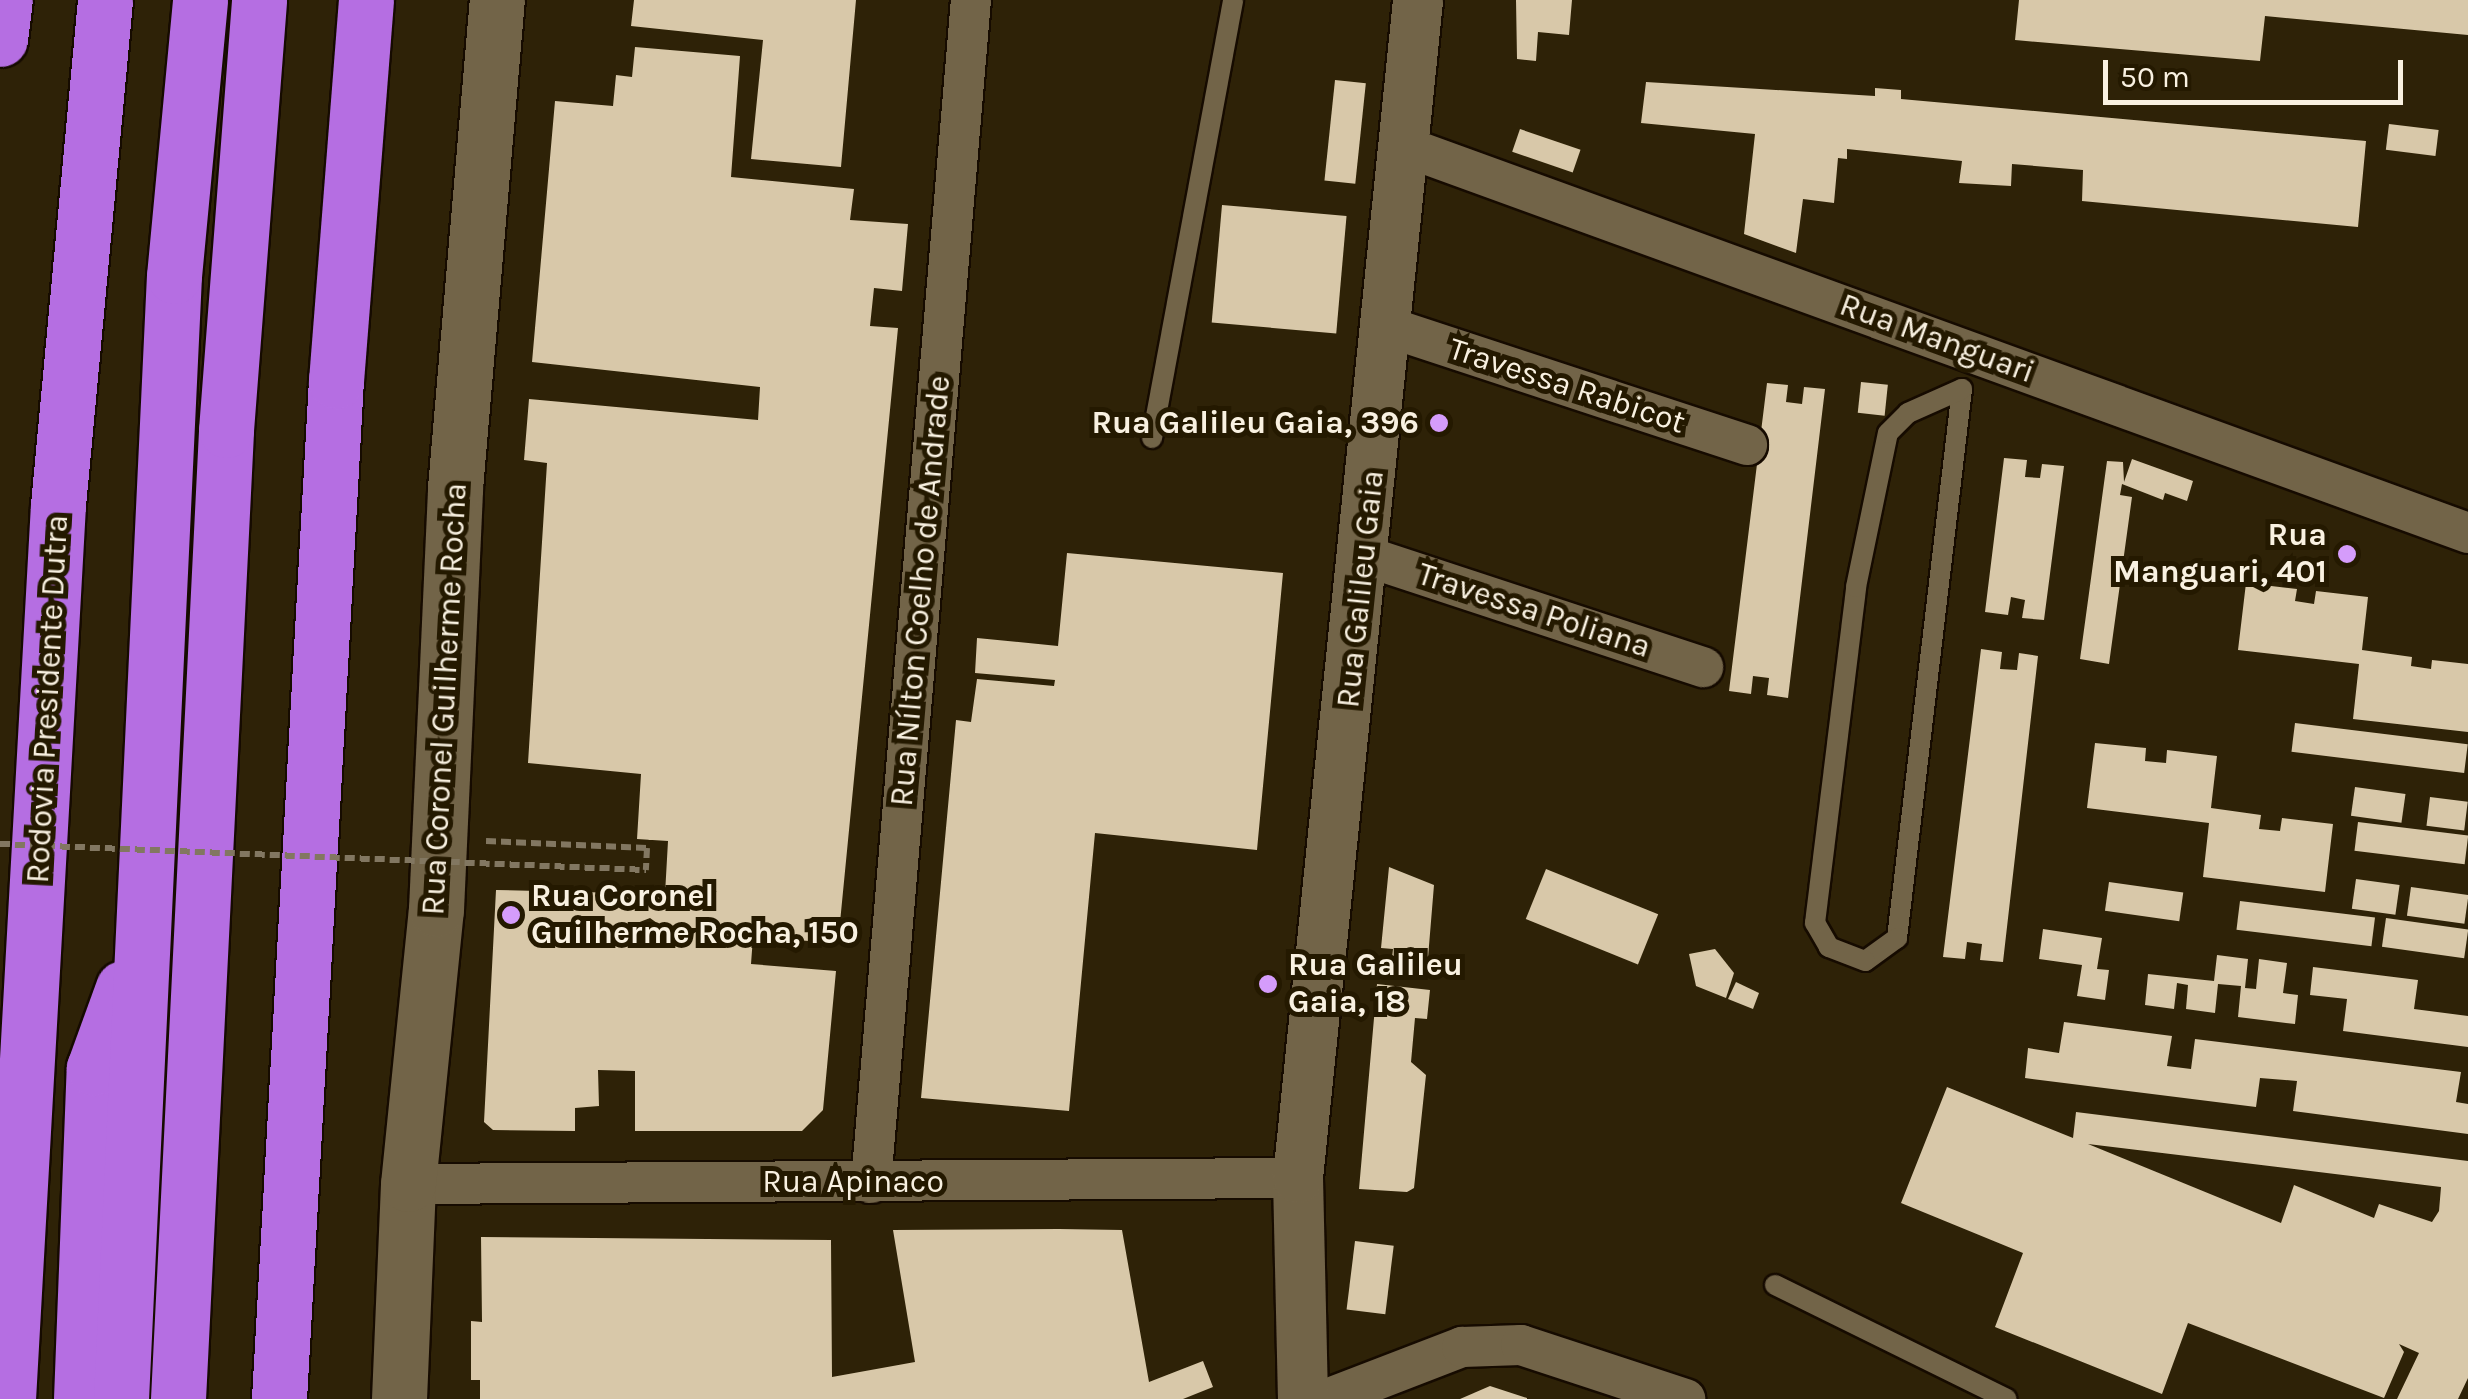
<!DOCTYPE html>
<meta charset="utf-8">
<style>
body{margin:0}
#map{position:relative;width:2468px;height:1399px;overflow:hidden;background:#2e2207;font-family:Karla,sans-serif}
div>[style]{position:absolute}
.building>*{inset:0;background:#d8c8a9;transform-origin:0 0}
.path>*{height:6px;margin-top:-3px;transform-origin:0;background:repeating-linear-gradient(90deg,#827761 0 10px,transparent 0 15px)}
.roads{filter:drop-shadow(2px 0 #160b00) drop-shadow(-2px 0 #160b00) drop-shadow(0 2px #160b00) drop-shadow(0 -2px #160b00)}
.service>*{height:20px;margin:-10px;padding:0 10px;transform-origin:10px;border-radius:10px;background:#726448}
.minor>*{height:40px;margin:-20px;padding:0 20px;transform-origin:20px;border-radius:20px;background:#726448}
.tertiary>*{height:50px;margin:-25px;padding:0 25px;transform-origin:25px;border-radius:25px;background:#726448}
.secondary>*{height:55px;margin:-27.5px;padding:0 27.5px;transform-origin:27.5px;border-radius:27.5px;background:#726448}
.motorway>*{height:55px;margin:-27.5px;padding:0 27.5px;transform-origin:27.5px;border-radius:27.5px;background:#b56ee2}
.path-bridge>*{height:6px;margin-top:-3px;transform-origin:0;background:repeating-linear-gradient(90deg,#827761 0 10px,transparent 0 15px)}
.dots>*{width:28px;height:28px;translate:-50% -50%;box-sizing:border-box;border:5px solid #241900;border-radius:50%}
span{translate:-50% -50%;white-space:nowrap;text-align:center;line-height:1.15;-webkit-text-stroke:10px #241900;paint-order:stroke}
.street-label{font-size:32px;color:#f9f1e1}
.poi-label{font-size:32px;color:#f9f1e1;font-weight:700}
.right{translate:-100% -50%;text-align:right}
.left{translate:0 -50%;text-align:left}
.scale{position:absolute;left:2103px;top:60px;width:300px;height:45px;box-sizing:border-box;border:5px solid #f9f1e1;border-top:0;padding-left:12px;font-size:30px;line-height:35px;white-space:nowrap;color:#f9f1e1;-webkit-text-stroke:8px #241900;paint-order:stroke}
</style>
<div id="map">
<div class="building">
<i style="clip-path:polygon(634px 0,856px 0,841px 167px,751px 159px,763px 40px,631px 26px)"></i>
<i style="clip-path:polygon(1516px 0,1572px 0,1569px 35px,1538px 32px,1536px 61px,1517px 59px)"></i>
<i style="clip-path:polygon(2019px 0,2468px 0,2468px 35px,2265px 16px,2260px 61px,2015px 40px)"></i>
<i style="clip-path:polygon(evenodd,635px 47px,740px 56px,731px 177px,854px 189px,850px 220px,908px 224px,902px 291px,874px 288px,870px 326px,898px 328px,838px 943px,753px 937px,751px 964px,836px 971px,823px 1110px,802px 1131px,635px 1131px,635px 1071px,598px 1070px,599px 1106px,575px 1108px,575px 1131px,493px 1130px,484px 1122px,496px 890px,665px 894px,668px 841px,637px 839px,641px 774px,528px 763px,547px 463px,524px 460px,529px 399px,758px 420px,760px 387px,532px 362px,555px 101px,613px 106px,616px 75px,632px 77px,635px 47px,650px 918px,664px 928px,663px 943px,632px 943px,632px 925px,650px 918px)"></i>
<i style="left:1335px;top:80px;width:31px;height:101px;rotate:6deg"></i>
<i style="clip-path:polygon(1646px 82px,1875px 96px,1875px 88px,1901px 90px,1901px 99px,2366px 141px,2358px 227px,2082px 201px,2083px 170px,2012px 164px,2011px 186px,1959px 183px,1962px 161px,1847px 149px,1847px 159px,1838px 158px,1834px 203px,1803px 199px,1796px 253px,1744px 234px,1755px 134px,1641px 123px)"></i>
<i style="left:2389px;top:124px;width:50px;height:26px;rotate:7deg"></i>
<i style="left:1520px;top:129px;width:64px;height:24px;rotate:19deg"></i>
<i style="left:1222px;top:205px;width:125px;height:118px;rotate:5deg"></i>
<i style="left:1861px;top:382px;width:27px;height:31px;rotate:6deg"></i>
<i style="clip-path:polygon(1767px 383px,1788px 385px,1786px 402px,1802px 404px,1804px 387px,1825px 389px,1788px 698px,1767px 695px,1769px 678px,1753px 676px,1751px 694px,1729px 691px)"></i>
<i style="clip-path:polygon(2004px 458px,2027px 460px,2025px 477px,2040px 478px,2042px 464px,2064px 466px,2044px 620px,2022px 618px,2025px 600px,2011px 597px,2008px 615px,1985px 612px)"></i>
<i style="clip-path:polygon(2132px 459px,2193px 481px,2187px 501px,2165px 493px,2163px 500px,2122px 484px,2120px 495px,2132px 497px,2109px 664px,2080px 659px,2107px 461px,2123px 462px,2124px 482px)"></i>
<i style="clip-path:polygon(1067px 553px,1283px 573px,1257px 850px,1095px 833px,1069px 1111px,921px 1098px,956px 720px,971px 722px,977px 679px,1054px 686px,1055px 680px,975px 673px,977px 638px,1058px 646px)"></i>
<i style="clip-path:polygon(2246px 583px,2297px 589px,2295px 601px,2314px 604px,2316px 591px,2368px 597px,2362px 650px,2412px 657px,2411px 666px,2431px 669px,2432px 660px,2468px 664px,2468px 732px,2353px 719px,2359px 664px,2238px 650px)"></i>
<i style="clip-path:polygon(1981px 649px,2002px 652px,2000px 669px,2017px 670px,2019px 653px,2038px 656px,2003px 962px,1980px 960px,1982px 944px,1967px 942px,1965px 959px,1943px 957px)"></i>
<i style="left:2295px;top:723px;width:174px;height:29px;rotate:7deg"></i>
<i style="clip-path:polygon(2095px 743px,2146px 748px,2145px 761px,2166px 763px,2167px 750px,2217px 756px,2211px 808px,2261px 815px,2259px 829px,2280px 831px,2282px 818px,2333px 824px,2325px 892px,2203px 877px,2209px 823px,2087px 808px)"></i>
<i style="left:2355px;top:787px;width:51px;height:29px;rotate:8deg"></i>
<i style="left:2430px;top:797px;width:38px;height:29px;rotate:7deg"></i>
<i style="left:2358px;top:822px;width:111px;height:29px;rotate:7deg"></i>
<i style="clip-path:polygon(1389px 867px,1434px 885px,1427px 970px,1404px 966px,1405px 959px,1392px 958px,1393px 949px,1381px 948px)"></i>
<i style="left:1546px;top:869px;width:121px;height:54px;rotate:22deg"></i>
<i style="left:2356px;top:879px;width:44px;height:30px;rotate:8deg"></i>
<i style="left:2109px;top:882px;width:75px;height:29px;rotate:8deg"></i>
<i style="left:2411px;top:887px;width:58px;height:29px;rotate:8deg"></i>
<i style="left:2240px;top:901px;width:136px;height:29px;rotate:7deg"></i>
<i style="left:2386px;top:918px;width:83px;height:29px;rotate:8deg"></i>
<i style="clip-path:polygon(2043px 929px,2102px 938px,2097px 969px,2109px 970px,2105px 1000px,2077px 996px,2082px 965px,2039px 959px)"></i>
<i style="clip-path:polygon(1715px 949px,1734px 973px,1726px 998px,1696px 986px,1689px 954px)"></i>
<i style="clip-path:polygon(2217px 955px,2248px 959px,2245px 988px,2256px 989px,2259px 959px,2287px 963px,2283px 993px,2298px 995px,2295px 1024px,2238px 1017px,2241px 986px,2218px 984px,2215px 1013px,2186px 1009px,2188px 985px,2177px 983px,2174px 1009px,2145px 1005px,2148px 974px,2214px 981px)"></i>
<i style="clip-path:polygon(2313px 967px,2418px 980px,2414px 1009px,2468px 1016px,2468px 1047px,2343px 1031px,2347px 999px,2310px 995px)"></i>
<i style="clip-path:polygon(1736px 982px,1759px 993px,1753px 1009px,1728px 999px)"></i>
<i style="clip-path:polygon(1377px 984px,1430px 990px,1427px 1019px,1415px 1018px,1411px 1062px,1426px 1075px,1414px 1188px,1407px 1192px,1359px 1189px)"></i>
<i style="clip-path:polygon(2064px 1022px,2172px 1036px,2167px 1066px,2191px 1069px,2195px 1039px,2461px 1072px,2456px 1102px,2468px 1104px,2468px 1134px,2293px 1111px,2297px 1081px,2260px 1078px,2256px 1107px,2025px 1078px,2028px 1048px,2059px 1053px)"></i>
<i style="clip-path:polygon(evenodd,1947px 1087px,2073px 1138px,2076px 1112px,2468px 1161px,2468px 1378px,2458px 1399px,2397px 1399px,2419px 1353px,2399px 1344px,2404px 1352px,2384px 1398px,2188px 1323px,2162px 1394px,1995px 1327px,2023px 1253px,1901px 1203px,1947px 1087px,2088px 1144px,2441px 1187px,2439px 1211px,2432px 1222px,2379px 1204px,2374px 1218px,2294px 1185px,2281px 1223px,2088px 1144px)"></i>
<i style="clip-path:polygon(1059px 1229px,1122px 1230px,1149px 1382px,1203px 1361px,1213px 1387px,1183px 1399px,480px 1399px,480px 1380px,471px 1380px,471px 1321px,482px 1322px,481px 1237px,831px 1240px,832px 1377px,915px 1362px,893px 1230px)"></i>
<i style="left:1355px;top:1241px;width:39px;height:69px;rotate:7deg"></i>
<i style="clip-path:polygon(1490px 1386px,1527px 1398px,1527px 1399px,1460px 1399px)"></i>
</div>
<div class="path">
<i style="left:486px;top:841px;width:161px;rotate:2.5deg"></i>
<i style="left:647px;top:848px;width:22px;rotate:93deg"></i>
</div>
<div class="roads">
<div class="service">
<i style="left:1962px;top:389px;width:553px;rotate:96.75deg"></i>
<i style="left:1897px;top:938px;width:39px;rotate:144deg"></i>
<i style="left:1865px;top:961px;width:39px;rotate:-159deg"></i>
<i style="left:1829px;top:947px;width:28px;rotate:-120deg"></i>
<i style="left:1815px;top:923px;width:338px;rotate:-83deg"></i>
<i style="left:1856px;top:587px;width:157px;rotate:-78.3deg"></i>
<i style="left:1888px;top:433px;width:28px;rotate:-45deg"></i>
<i style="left:1908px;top:413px;width:59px;rotate:-24deg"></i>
<i style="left:1152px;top:438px;width:445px;rotate:-79.5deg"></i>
<i style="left:1775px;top:1285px;width:258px;rotate:26.2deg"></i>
</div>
<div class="minor">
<i style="left:1406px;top:147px;width:1130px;rotate:19.97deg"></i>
<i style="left:1388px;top:327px;width:378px;rotate:18.2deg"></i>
<i style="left:1365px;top:556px;width:356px;rotate:18.2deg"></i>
<i style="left:871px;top:1183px;width:1187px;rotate:-85.17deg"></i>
<i style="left:408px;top:1184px;width:890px;rotate:-0.39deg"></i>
<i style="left:1327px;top:1399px;width:145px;rotate:-21.1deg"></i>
<i style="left:1462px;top:1347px;width:59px;rotate:-1.9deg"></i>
<i style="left:1521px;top:1345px;width:173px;rotate:18.2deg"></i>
</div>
<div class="tertiary">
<i style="left:1303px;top:1399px;width:221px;rotate:-91.3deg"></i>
<i style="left:1298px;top:1178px;width:1184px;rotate:-84.18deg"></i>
</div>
<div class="secondary">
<i style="left:399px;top:1399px;width:215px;rotate:-87.6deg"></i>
<i style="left:408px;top:1184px;width:276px;rotate:-84.2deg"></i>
<i style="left:436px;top:909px;width:421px;rotate:-87.4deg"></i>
<i style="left:455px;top:488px;width:490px;rotate:-85.1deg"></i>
</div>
<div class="motorway">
<i style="left:0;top:39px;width:39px;rotate:-83deg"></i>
<i style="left:8px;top:1399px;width:895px;rotate:-86.8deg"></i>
<i style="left:58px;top:505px;width:507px;rotate:-84.68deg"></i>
<i style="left:81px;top:1399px;width:331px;rotate:-87.8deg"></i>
<i style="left:94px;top:1068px;width:85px;rotate:-70.1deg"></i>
<i style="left:121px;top:1399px;width:1124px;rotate:-87.3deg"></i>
<i style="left:174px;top:276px;width:277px;rotate:-84.6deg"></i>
<i style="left:178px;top:1399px;width:970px;rotate:-87.16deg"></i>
<i style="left:226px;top:430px;width:431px;rotate:-85.6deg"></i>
<i style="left:279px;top:1399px;width:1020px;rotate:-86.8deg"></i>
<i style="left:336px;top:381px;width:382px;rotate:-85.5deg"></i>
</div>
</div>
<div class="path-bridge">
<i style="left:0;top:844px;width:647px;rotate:2.3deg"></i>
</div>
<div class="dots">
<i style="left:1439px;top:423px;background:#d59cfb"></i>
<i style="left:2347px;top:554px;background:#d59cfb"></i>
<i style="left:511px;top:915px;background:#d59cfb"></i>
<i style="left:1268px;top:984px;background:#d59cfb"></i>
</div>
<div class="street-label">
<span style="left:1937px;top:339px;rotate:20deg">Rua Manguari</span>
<span style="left:1567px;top:386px;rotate:18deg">Travessa Rabicot</span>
<span style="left:1361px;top:589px;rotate:-84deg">Rua Galileu Gaia</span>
<span style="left:921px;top:591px;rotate:-85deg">Rua Nílton Coelho de Andrade</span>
<span style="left:1534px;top:611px;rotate:18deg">Travessa Poliana</span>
<span style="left:48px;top:699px;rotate:-87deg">Rodovia Presidente Dutra</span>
<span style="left:445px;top:699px;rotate:-87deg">Rua Coronel Guilherme Rocha</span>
<span style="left:853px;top:1182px">Rua Apinaco</span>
</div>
<div class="poi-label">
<span class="right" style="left:1419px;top:423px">Rua Galileu Gaia, 396</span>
<span class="right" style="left:2327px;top:554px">Rua<br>Manguari, 401</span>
<span class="left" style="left:531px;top:915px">Rua Coronel<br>Guilherme Rocha, 150</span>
<span class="left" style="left:1288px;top:984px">Rua Galileu<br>Gaia, 18</span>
</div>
<div class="scale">50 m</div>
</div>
